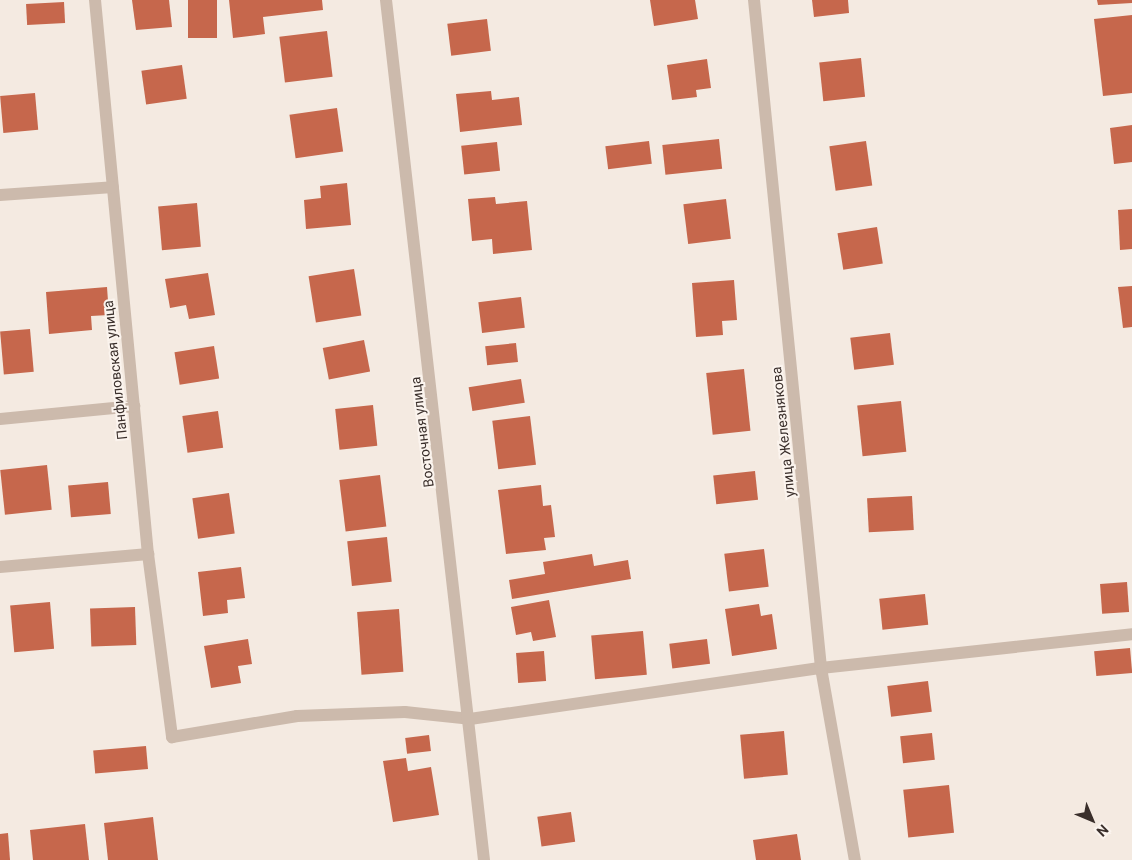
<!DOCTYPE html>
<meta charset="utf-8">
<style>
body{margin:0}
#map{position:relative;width:1132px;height:860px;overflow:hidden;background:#f4eae1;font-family:Roboto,sans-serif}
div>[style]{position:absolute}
.building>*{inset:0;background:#c6674c;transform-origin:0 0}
.street>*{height:12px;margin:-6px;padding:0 6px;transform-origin:6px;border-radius:6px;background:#ccbaac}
span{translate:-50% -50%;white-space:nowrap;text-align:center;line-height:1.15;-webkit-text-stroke:4px #fbf4ee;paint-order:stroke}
.street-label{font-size:14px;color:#3a2f2b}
.north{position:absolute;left:1067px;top:795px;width:50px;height:50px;-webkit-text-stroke:4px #fbf4ee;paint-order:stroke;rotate:135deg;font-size:14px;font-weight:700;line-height:20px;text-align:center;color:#3a2f2b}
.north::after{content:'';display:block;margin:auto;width:18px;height:22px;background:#3a2f2b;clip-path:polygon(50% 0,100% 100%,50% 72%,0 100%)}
</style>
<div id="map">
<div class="building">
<i style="clip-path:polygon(132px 0,169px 0,172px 27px,136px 30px)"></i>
<i style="left:188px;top:0;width:29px;height:38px"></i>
<i style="clip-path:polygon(229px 0,322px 0,323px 10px,263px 17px,265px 34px,233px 38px)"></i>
<i style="clip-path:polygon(650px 0,695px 0,698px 19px,654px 26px)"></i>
<i style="clip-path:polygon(812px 0,848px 0,849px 13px,814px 17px)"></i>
<i style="clip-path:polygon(1097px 0,1132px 0,1132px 3px,1098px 5px)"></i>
<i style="left:64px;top:2px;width:21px;height:38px;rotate:87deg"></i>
<i style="clip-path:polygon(1132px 15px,1132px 93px,1103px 96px,1094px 19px)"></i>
<i style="left:487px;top:19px;width:32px;height:40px;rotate:83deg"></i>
<i style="left:327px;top:31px;width:46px;height:48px;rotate:83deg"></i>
<i style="left:861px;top:58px;width:39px;height:42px;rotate:84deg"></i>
<i style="clip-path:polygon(707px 59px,711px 88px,696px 90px,697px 97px,672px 100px,667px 65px)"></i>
<i style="left:182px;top:65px;width:34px;height:41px;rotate:82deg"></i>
<i style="clip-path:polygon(491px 91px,492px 100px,519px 97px,522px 125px,460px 132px,456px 94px)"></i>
<i style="left:35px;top:93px;width:37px;height:35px;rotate:85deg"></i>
<i style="left:337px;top:108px;width:44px;height:48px;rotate:82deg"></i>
<i style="clip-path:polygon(1132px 125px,1132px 162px,1114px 164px,1110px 128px)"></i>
<i style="left:719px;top:139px;width:30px;height:57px;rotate:84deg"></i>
<i style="left:649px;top:141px;width:23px;height:44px;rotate:83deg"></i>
<i style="left:866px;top:141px;width:45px;height:37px;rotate:82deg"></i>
<i style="left:497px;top:142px;width:29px;height:36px;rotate:84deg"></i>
<i style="clip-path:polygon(347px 183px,351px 225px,306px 229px,304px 200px,321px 198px,320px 186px)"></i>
<i style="clip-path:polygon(495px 197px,496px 204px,527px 201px,532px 250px,493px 254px,492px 239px,472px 241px,468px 199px)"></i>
<i style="left:726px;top:199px;width:40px;height:43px;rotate:83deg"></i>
<i style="left:197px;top:203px;width:44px;height:39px;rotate:85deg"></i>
<i style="clip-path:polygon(1132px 209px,1132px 249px,1120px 250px,1118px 210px)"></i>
<i style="left:877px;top:227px;width:37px;height:40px;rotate:81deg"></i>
<i style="left:354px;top:269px;width:47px;height:46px;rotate:81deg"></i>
<i style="clip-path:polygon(208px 273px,215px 315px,189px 319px,186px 305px,170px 308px,165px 279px)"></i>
<i style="clip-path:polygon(734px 280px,737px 320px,722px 321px,723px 335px,696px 337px,692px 283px)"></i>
<i style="clip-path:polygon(1132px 286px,1132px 327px,1123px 328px,1118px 287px)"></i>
<i style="clip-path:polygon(107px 287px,109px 315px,91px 316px,92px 330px,49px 334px,46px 292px)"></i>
<i style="left:521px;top:297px;width:31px;height:43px;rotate:83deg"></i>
<i style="left:30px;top:329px;width:43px;height:30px;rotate:85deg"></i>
<i style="left:890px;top:333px;width:32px;height:40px;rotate:83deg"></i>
<i style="left:364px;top:340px;width:32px;height:42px;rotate:79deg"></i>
<i style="left:516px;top:343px;width:19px;height:31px;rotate:84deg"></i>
<i style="left:214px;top:346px;width:33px;height:40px;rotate:81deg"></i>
<i style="left:744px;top:369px;width:62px;height:38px;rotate:84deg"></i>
<i style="left:521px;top:379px;width:24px;height:53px;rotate:81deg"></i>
<i style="left:901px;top:401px;width:51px;height:44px;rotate:84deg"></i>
<i style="left:373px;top:405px;width:41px;height:38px;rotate:84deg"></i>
<i style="left:218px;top:411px;width:37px;height:36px;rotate:82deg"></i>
<i style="left:530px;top:416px;width:49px;height:38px;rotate:83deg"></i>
<i style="left:47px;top:465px;width:45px;height:47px;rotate:84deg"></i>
<i style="left:755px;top:471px;width:29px;height:42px;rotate:84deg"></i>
<i style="left:380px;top:475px;width:52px;height:41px;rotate:83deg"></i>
<i style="left:108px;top:482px;width:32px;height:40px;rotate:85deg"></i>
<i style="clip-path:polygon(541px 485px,543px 506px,551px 505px,555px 537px,544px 538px,546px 550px,506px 554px,498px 490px)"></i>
<i style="left:229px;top:493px;width:41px;height:37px;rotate:82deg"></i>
<i style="left:912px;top:496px;width:34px;height:45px;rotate:87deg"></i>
<i style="left:387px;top:537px;width:45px;height:40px;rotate:84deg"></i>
<i style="left:764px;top:549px;width:38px;height:40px;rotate:83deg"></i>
<i style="clip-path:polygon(592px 554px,594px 566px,628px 560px,631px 579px,512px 599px,509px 580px,545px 574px,543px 562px)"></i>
<i style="clip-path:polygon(241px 567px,245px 598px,227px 600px,228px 613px,203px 616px,198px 572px)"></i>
<i style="left:1127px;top:582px;width:30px;height:27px;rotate:86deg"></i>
<i style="left:925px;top:594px;width:31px;height:46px;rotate:84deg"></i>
<i style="clip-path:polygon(549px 600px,556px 637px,533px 641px,531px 632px,516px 635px,511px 607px)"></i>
<i style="left:50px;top:602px;width:47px;height:40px;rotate:85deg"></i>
<i style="clip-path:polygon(759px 604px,761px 616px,772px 614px,777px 649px,732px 656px,725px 609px)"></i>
<i style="left:135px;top:607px;width:38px;height:45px;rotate:88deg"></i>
<i style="left:399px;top:609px;width:63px;height:42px;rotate:86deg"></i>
<i style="left:643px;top:631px;width:44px;height:52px;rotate:85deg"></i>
<i style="clip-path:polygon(248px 639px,252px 664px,238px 666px,241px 683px,211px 688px,204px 646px)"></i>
<i style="left:707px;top:639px;width:25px;height:38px;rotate:83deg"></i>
<i style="left:1130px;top:648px;width:25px;height:36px;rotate:85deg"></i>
<i style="left:544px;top:651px;width:30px;height:28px;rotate:86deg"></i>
<i style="left:928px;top:681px;width:31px;height:41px;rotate:83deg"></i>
<i style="left:784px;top:731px;width:44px;height:44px;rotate:85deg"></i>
<i style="left:932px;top:733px;width:27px;height:32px;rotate:84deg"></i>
<i style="left:429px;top:735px;width:16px;height:24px;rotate:83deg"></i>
<i style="left:146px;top:746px;width:23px;height:53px;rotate:85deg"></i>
<i style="clip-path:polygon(406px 758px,408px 771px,431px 767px,439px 815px,393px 822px,383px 761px)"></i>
<i style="left:949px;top:785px;width:48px;height:46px;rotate:84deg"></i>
<i style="left:571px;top:812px;width:30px;height:34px;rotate:82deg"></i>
<i style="clip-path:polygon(153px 817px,158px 860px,108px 860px,104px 823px)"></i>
<i style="clip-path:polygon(85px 824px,89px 860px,33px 860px,30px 830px)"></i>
<i style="clip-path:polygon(8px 833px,10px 860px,0 860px,0 834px)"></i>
<i style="clip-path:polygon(797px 834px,801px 860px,756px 860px,753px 840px)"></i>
</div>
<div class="street">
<i style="left:95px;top:0;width:557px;rotate:84.54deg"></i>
<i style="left:148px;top:554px;width:185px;rotate:82.5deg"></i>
<i style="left:172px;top:737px;width:127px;rotate:-9.5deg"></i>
<i style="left:297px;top:716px;width:108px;rotate:-2.1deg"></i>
<i style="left:405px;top:712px;width:65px;rotate:6.1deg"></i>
<i style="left:470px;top:719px;width:355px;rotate:-8.3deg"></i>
<i style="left:821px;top:668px;width:313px;rotate:-6.2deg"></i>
<i style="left:386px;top:0;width:866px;rotate:83.5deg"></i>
<i style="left:754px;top:0;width:671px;rotate:84.27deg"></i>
<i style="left:821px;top:668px;width:195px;rotate:80deg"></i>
<i style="left:0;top:195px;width:113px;rotate:-4deg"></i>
<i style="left:0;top:419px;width:135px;rotate:-5.5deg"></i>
<i style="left:0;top:567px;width:149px;rotate:-5deg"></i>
</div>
<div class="street-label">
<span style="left:115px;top:370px;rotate:-96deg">Панфиловская улица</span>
<span style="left:422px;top:432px;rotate:-97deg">Восточная улица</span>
<span style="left:783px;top:432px;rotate:-96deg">улица Железнякова</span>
</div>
<div class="north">N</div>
</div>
